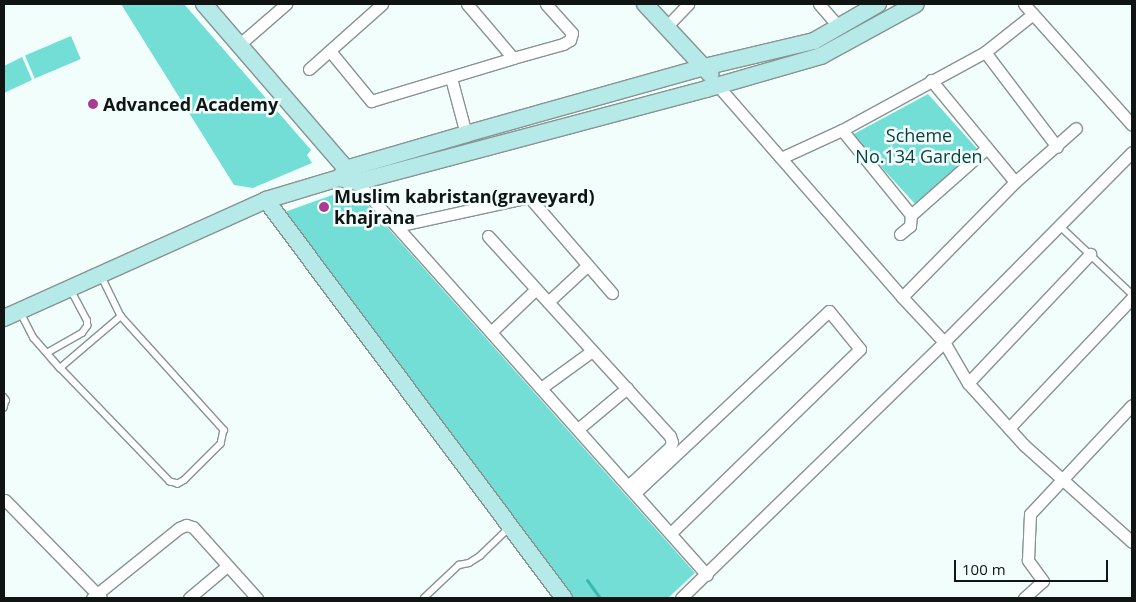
<!DOCTYPE html>
<style>
body{margin:0}
#map{position:relative;width:1136px;height:602px;overflow:hidden;background:#f1fefc;font-family:"Open Sans",sans-serif}
div>[style]{position:absolute}
.green>*{inset:0;background:#73ded6;transform-origin:0 0}
.stream>*{height:3px;margin:-1.5px;padding:0 1.5px;transform-origin:1.5px;border-radius:1.5px;background:#3bb7b0}
.roads{filter:drop-shadow(1px 0 #889392) drop-shadow(-1px 0 #889392) drop-shadow(0 1px #889392) drop-shadow(0 -1px #889392)}
.lane>*{height:5.5px;margin:-2.75px;padding:0 2.75px;transform-origin:2.75px;border-radius:2.75px;background:#fff}
.street>*{height:11px;margin:-5.5px;padding:0 5.5px;transform-origin:5.5px;border-radius:5.5px;background:#fff}
.secondary>*{height:16px;margin:-8px;padding:0 8px;transform-origin:8px;border-radius:8px;background:#b6eae8}
.dots>*{width:14px;height:14px;translate:-50% -50%;box-sizing:border-box;border:2px solid #f1fefc;border-radius:50%}
span{translate:-50% -50%;white-space:nowrap;text-align:center;line-height:1.15;-webkit-text-stroke:5px #f1fefc;paint-order:stroke}
.poi-label{font-size:18px;color:#101413;font-weight:700}
.left{translate:0 -50%;text-align:left}
.park-label{font-size:18px;color:#08413d}
.frame{position:absolute;inset:0;border:5px solid #101413;pointer-events:none}
.scale{position:absolute;left:954px;top:560px;width:154px;height:22px;box-sizing:border-box;border:2px solid #101413;border-top:0;padding-left:6px;font-size:15px;line-height:18px;white-space:nowrap;color:#101413;-webkit-text-stroke:4px #f1fefc;paint-order:stroke}
</style>
<div id="map">
<div class="green">
<i style="clip-path:polygon(121px 4px,184px 4px,311px 150px,307px 155px,312px 163px,253px 188px,234px 185px)"></i>
<i style="left:71px;top:36px;width:25px;height:50px;rotate:67deg"></i>
<i style="clip-path:polygon(22px 57px,32px 80px,4px 93px,4px 66px)"></i>
<i style="clip-path:polygon(928px 94px,979px 151px,917px 206px,852px 135px)"></i>
<i style="clip-path:polygon(349px 189px,355px 191px,695px 573px,668px 598px,569px 598px,282px 213px)"></i>
</div>
<div class="stream">
<i style="left:587px;top:580px;width:22px;rotate:54deg"></i>
</div>
<div class="roads">
<div class="lane">
<i style="left:1060px;top:226px;width:99px;rotate:43.4deg"></i>
<i style="left:102px;top:277px;width:43px;rotate:64deg"></i>
<i style="left:121px;top:316px;width:154px;rotate:47.9deg"></i>
<i style="left:224px;top:430px;width:14px;rotate:102deg"></i>
<i style="left:221px;top:444px;width:51px;rotate:135deg"></i>
<i style="left:185px;top:480px;width:8px;rotate:150deg"></i>
<i style="left:178px;top:484px;width:8px;rotate:-166deg"></i>
<i style="left:170px;top:482px;width:158px;rotate:-134deg"></i>
<i style="left:60px;top:368px;width:80px;rotate:-40.4deg"></i>
<i style="left:21px;top:313px;width:28px;rotate:63deg"></i>
<i style="left:34px;top:338px;width:40px;rotate:49deg"></i>
<i style="left:47px;top:353px;width:40px;rotate:-29.7deg"></i>
<i style="left:82px;top:333px;width:9px;rotate:-54deg"></i>
<i style="left:87px;top:326px;width:5px;rotate:-90deg"></i>
<i style="left:87px;top:321px;width:36px;rotate:-118deg"></i>
<i style="left:4px;top:397px;width:4px;rotate:56deg"></i>
<i style="left:6px;top:400px;width:8px;rotate:104deg"></i>
<i style="left:424px;top:598px;width:48px;rotate:-43.3deg"></i>
<i style="left:459px;top:565px;width:10px;rotate:-11deg"></i>
<i style="left:469px;top:563px;width:13px;rotate:-32deg"></i>
<i style="left:480px;top:556px;width:42px;rotate:-44deg"></i>
</div>
<div class="street">
<i style="left:819px;top:4px;width:30px;rotate:49deg"></i>
<i style="left:1024px;top:4px;width:162px;rotate:48.2deg"></i>
<i style="left:1033px;top:14px;width:61px;rotate:141.6deg"></i>
<i style="left:985px;top:52px;width:119px;rotate:52.8deg"></i>
<i style="left:666px;top:27px;width:32px;rotate:-46deg"></i>
<i style="left:241px;top:43px;width:60px;rotate:-40.9deg"></i>
<i style="left:330px;top:51px;width:65px;rotate:50.6deg"></i>
<i style="left:371px;top:101px;width:148px;rotate:-16.8deg"></i>
<i style="left:513px;top:58px;width:71px;rotate:-130.4deg"></i>
<i style="left:513px;top:58px;width:52px;rotate:-15.6deg"></i>
<i style="left:563px;top:44px;width:8px;rotate:-30deg"></i>
<i style="left:570px;top:40px;width:7px;rotate:-74deg"></i>
<i style="left:572px;top:33px;width:39px;rotate:-132deg"></i>
<i style="left:309px;top:69px;width:98px;rotate:-41.7deg"></i>
<i style="left:451px;top:78px;width:58px;rotate:75deg"></i>
<i style="left:931px;top:80px;width:132px;rotate:50.5deg"></i>
<i style="left:718px;top:86px;width:280px;rotate:48.9deg"></i>
<i style="left:902px;top:297px;width:62px;rotate:47deg"></i>
<i style="left:944px;top:342px;width:48px;rotate:59.7deg"></i>
<i style="left:968px;top:383px;width:84px;rotate:47.9deg"></i>
<i style="left:1024px;top:445px;width:145px;rotate:41.9deg"></i>
<i style="left:842px;top:130px;width:109px;rotate:50.9deg"></i>
<i style="left:781px;top:158px;width:67px;rotate:-24.7deg"></i>
<i style="left:842px;top:130px;width:163px;rotate:-28.6deg"></i>
<i style="left:357px;top:182px;width:526px;rotate:48.31deg"></i>
<i style="left:397px;top:226px;width:135px;rotate:-12.4deg"></i>
<i style="left:529px;top:197px;width:127px;rotate:49.2deg"></i>
<i style="left:900px;top:234px;width:13px;rotate:-39deg"></i>
<i style="left:910px;top:226px;width:11px;rotate:-85deg"></i>
<i style="left:911px;top:215px;width:101px;rotate:-41.4deg"></i>
<i style="left:488px;top:236px;width:270px;rotate:47.7deg"></i>
<i style="left:670px;top:436px;width:6px;rotate:72deg"></i>
<i style="left:672px;top:442px;width:5px;rotate:112deg"></i>
<i style="left:670px;top:447px;width:57px;rotate:137.1deg"></i>
<i style="left:902px;top:297px;width:161px;rotate:-45.5deg"></i>
<i style="left:1015px;top:182px;width:81px;rotate:-41.5deg"></i>
<i style="left:548px;top:302px;width:54px;rotate:-42.8deg"></i>
<i style="left:491px;top:332px;width:61px;rotate:-43.7deg"></i>
<i style="left:968px;top:383px;width:178px;rotate:-46.6deg"></i>
<i style="left:541px;top:388px;width:63px;rotate:-36deg"></i>
<i style="left:1009px;top:428px;width:179px;rotate:-46.6deg"></i>
<i style="left:578px;top:429px;width:64px;rotate:-39.9deg"></i>
<i style="left:635px;top:493px;width:266px;rotate:-43.2deg"></i>
<i style="left:829px;top:311px;width:49px;rotate:50.8deg"></i>
<i style="left:860px;top:349px;width:264px;rotate:135.8deg"></i>
<i style="left:4px;top:501px;width:1px;rotate:-45deg"></i>
<i style="left:5px;top:500px;width:137px;rotate:45.6deg"></i>
<i style="left:92px;top:598px;width:112px;rotate:-38.8deg"></i>
<i style="left:179px;top:528px;width:8px;rotate:-23deg"></i>
<i style="left:186px;top:525px;width:7px;rotate:16deg"></i>
<i style="left:193px;top:527px;width:96px;rotate:48deg"></i>
<i style="left:189px;top:598px;width:48px;rotate:-40deg"></i>
<i style="left:681px;top:598px;width:367px;rotate:-44.2deg"></i>
<i style="left:944px;top:342px;width:267px;rotate:-45.3deg"></i>
<i style="left:1024px;top:598px;width:25px;rotate:-42deg"></i>
<i style="left:1043px;top:581px;width:26px;rotate:-126deg"></i>
<i style="left:1028px;top:560px;width:46px;rotate:-87.5deg"></i>
<i style="left:1030px;top:514px;width:149px;rotate:-46.9deg"></i>
</div>
<div class="secondary">
<i style="left:204px;top:4px;width:230px;rotate:49.2deg"></i>
<i style="left:645px;top:4px;width:96px;rotate:47.1deg"></i>
<i style="left:339px;top:178px;width:14px;rotate:-45deg"></i>
<i style="left:349px;top:168px;width:122px;rotate:-16.2deg"></i>
<i style="left:466px;top:134px;width:247px;rotate:-15.7deg"></i>
<i style="left:704px;top:67px;width:113px;rotate:-13.3deg"></i>
<i style="left:814px;top:41px;width:74px;rotate:-30deg"></i>
<i style="left:266px;top:200px;width:497px;rotate:53.2deg"></i>
<i style="left:4px;top:318px;width:287px;rotate:-24.2deg"></i>
<i style="left:266px;top:200px;width:76px;rotate:-16.8deg"></i>
<i style="left:339px;top:178px;width:18px;rotate:13deg"></i>
<i style="left:357px;top:182px;width:361px;rotate:-14.9deg"></i>
<i style="left:706px;top:89px;width:120px;rotate:-16deg"></i>
<i style="left:821px;top:56px;width:108px;rotate:-28.7deg"></i>
</div>
</div>
<div class="dots">
<i style="left:93px;top:104px;background:#ab3a95"></i>
<i style="left:324px;top:207px;background:#ab3a95"></i>
</div>
<div class="poi-label">
<span class="left" style="left:103px;top:104px">Advanced Academy</span>
<span class="left" style="left:334px;top:207px">Muslim kabristan(graveyard)<br>khajrana</span>
</div>
<div class="park-label">
<span style="left:919px;top:146px">Scheme<br>No.134 Garden</span>
</div>
<div class="frame"></div>
<div class="scale">100 m</div>
</div>
